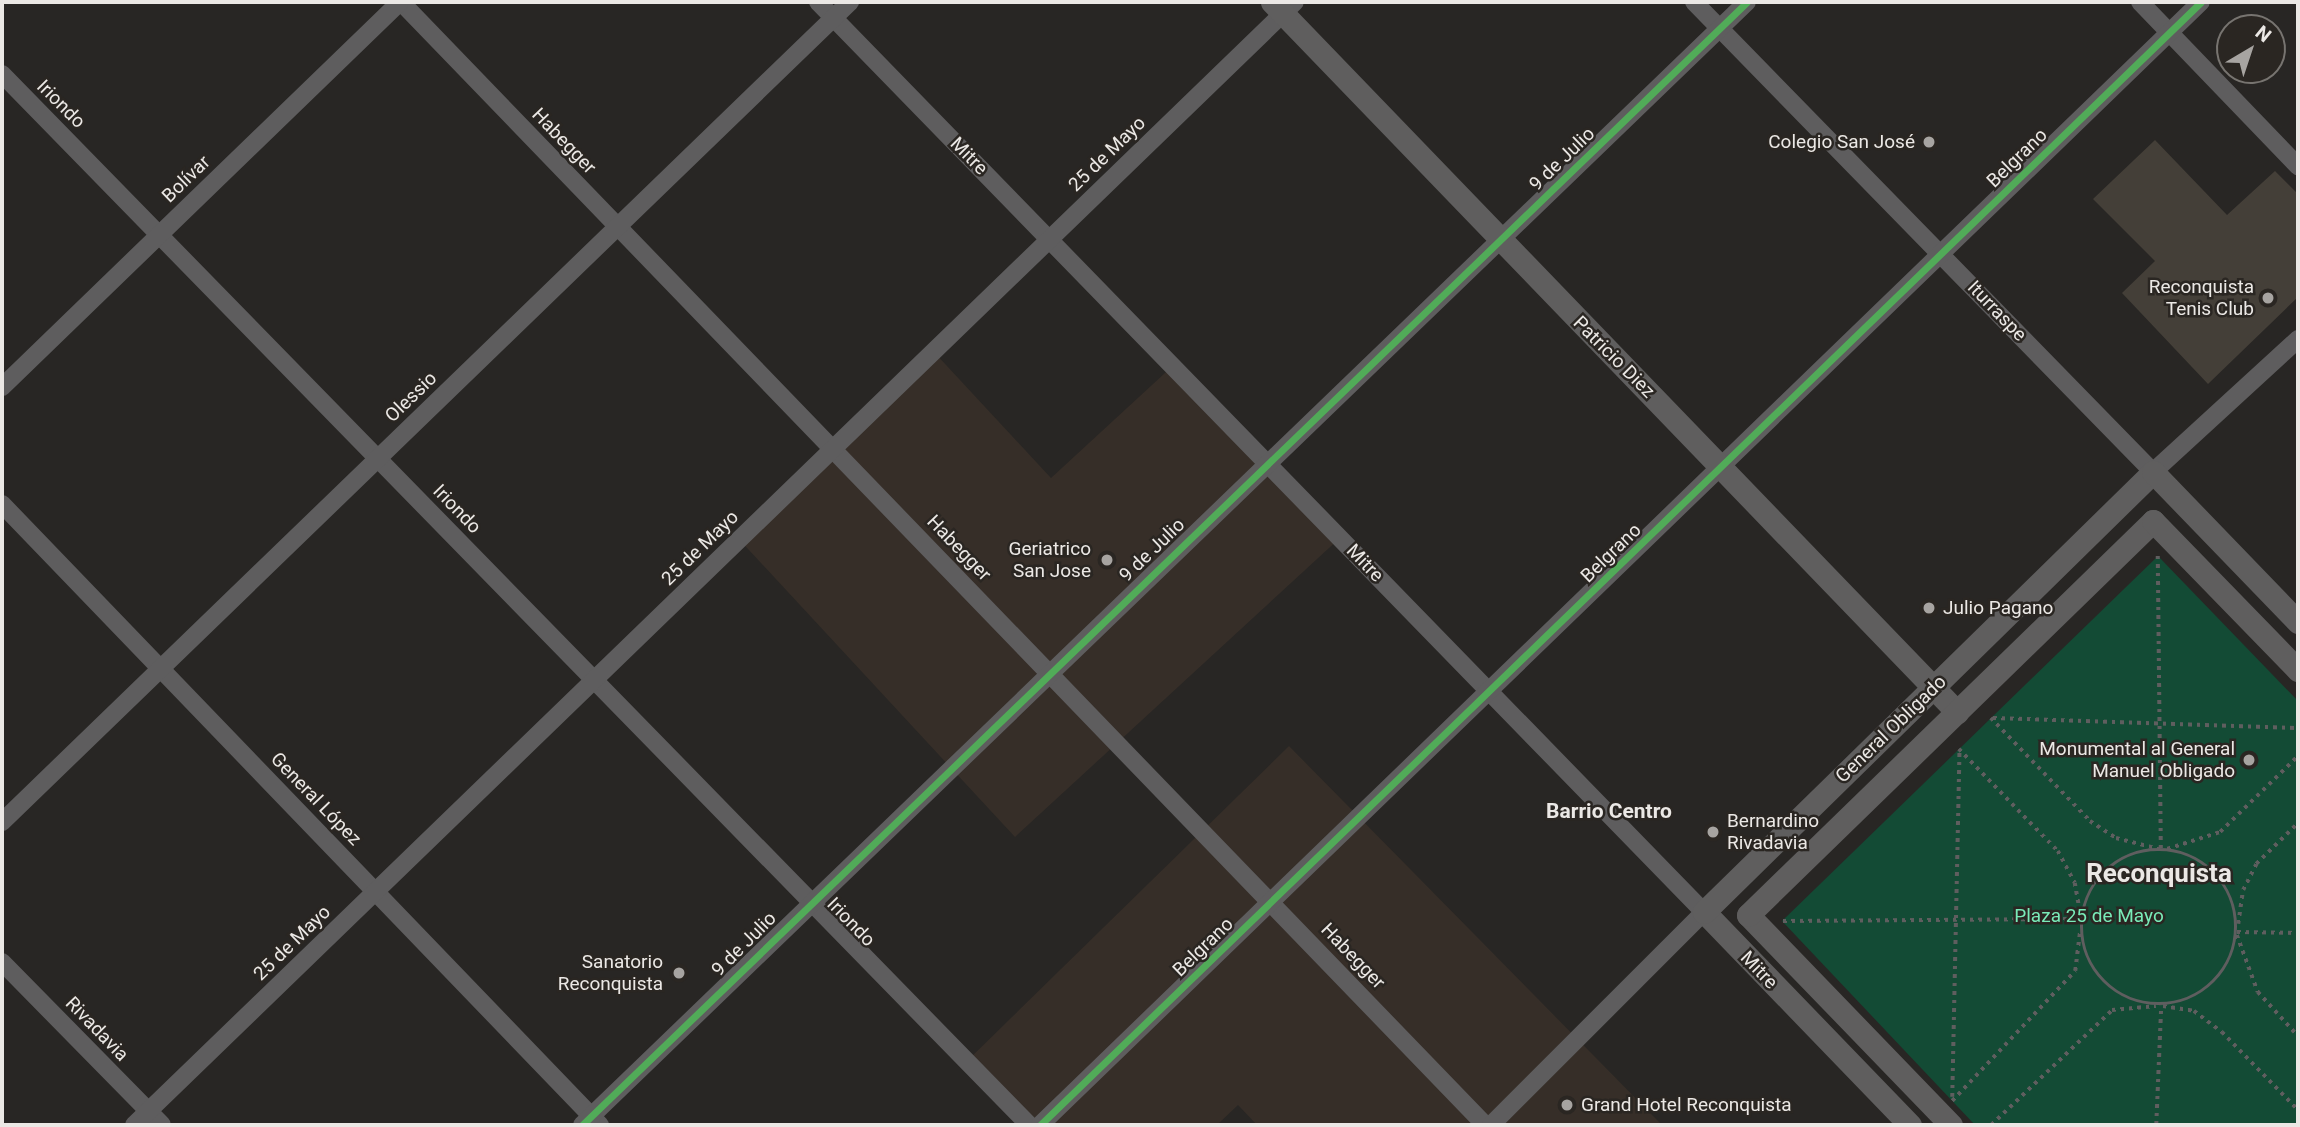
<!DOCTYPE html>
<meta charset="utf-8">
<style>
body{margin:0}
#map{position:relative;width:2300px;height:1127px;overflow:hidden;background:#282624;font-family:Roboto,sans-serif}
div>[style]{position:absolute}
.built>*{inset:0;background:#362e28}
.green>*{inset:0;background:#134b35}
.building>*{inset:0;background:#443f38}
.path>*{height:3.5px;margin-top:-1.75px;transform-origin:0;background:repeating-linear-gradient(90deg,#5f5e5f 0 3.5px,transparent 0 8.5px)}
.path>.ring{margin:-1.75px;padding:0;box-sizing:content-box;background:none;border:3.5px solid #5f5e5f;border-radius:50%}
.minor>*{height:18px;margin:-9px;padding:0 9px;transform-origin:9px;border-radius:9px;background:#5e5d5e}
.major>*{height:23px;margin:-11.5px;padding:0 11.5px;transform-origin:11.5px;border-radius:11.5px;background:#5f5e5e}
.cycleway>*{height:7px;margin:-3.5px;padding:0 3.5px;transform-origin:3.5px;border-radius:3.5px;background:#51ab58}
.dots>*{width:19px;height:19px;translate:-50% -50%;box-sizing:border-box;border:4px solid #2a2622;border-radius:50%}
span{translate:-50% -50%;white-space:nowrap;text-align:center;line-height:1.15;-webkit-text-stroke:5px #2a2622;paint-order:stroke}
.street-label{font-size:19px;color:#ebe8e5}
.poi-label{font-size:19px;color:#ebe8e5}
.right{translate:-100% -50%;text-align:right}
.left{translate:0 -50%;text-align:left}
.park-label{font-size:19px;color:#79ebb8}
.neighbourhood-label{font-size:21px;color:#ebe8e5;font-weight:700}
.district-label{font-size:26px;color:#ebe8e5;font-weight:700}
.frame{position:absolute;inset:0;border:4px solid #ebe8e5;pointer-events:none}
.north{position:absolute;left:2216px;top:14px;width:70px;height:70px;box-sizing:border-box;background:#2a2622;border:2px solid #777470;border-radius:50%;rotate:39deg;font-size:19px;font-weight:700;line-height:28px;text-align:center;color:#ebe8e5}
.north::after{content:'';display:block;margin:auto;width:24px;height:32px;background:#a7a4a1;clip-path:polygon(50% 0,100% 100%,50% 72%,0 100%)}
</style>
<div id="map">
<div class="built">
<i style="clip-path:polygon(934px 352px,1051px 478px,1178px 361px,1341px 537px,1015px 837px,735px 535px)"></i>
<i style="clip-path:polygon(1289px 746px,1662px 1125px,1257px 1125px,1238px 1105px,1217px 1125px,1028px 1125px,966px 1062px)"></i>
</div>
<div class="green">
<i style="clip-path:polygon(2158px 556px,2298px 701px,2298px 1125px,1975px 1125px,1782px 921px)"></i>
</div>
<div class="building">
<i style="clip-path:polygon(2155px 140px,2227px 215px,2275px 171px,2298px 194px,2298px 297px,2208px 384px,2122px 293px,2155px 261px,2093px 199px)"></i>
</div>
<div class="path">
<i style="left:2158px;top:556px;width:294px;rotate:89.4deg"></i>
<i style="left:1991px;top:718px;width:143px;rotate:46.1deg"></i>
<i style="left:2090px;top:821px;width:31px;rotate:33deg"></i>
<i style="left:2116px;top:838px;width:44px;rotate:14.3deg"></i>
<i style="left:1993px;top:718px;width:305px;rotate:1.9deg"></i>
<i style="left:1959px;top:749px;width:142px;rotate:45.9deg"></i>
<i style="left:2058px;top:851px;width:36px;rotate:62deg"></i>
<i style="left:2075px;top:883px;width:34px;rotate:80deg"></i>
<i style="left:2167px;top:849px;width:56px;rotate:-17.8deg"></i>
<i style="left:2220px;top:832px;width:109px;rotate:-44.3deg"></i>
<i class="ring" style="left:2082px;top:850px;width:150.5px;height:150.5px"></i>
<i style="left:1783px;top:921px;width:299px;rotate:-0.4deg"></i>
<i style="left:2238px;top:924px;width:34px;rotate:-82deg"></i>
<i style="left:2243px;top:890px;width:29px;rotate:-63deg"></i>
<i style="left:2256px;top:864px;width:59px;rotate:-44.3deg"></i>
<i style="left:2237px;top:932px;width:61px;rotate:0.9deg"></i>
<i style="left:2237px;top:935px;width:61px;rotate:69.8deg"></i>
<i style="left:2258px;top:992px;width:59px;rotate:47.7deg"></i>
<i style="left:2163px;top:1006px;width:31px;rotate:9deg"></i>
<i style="left:2194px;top:1011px;width:35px;rotate:37deg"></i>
<i style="left:2222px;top:1032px;width:109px;rotate:45.7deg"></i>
<i style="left:1952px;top:1097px;width:348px;rotate:-88.8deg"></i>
<i style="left:1952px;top:1101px;width:179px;rotate:-46.6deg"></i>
<i style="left:2075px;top:971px;width:41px;rotate:-83deg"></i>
<i style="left:1991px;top:1125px;width:167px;rotate:-43.5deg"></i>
<i style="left:2112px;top:1010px;width:44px;rotate:-5.2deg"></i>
<i style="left:2156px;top:1125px;width:119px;rotate:-87.6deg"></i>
</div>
<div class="minor">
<i style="left:401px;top:2px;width:1561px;rotate:46.01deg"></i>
<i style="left:818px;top:2px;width:1270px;rotate:45.77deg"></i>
<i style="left:1704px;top:912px;width:301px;rotate:135deg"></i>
<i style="left:1694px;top:2px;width:657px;rotate:45.68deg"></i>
<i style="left:2153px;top:472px;width:197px;rotate:-42.5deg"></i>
<i style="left:2140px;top:2px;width:228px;rotate:46.1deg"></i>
<i style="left:2px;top:74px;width:1469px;rotate:45.66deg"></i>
<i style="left:2px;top:387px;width:554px;rotate:-44.05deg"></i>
<i style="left:2px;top:504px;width:862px;rotate:46.08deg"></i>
<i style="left:2px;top:822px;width:1180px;rotate:-44.04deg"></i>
<i style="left:2px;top:962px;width:228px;rotate:45.5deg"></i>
<i style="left:134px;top:1125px;width:1615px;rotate:-44.05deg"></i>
<i style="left:582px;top:1125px;width:1618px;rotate:-43.95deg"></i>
<i style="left:1040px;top:1125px;width:1615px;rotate:-44.05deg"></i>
</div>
<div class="major">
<i style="left:1272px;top:2px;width:987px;rotate:46.03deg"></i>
<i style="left:1910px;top:1125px;width:296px;rotate:-134deg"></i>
<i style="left:1704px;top:912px;width:629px;rotate:-44.42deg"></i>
<i style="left:2153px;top:472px;width:209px;rotate:46deg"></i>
<i style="left:1951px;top:1125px;width:292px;rotate:-134deg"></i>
<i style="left:1748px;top:915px;width:565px;rotate:-44.21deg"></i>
<i style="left:2153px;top:521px;width:208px;rotate:45.8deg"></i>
</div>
<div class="cycleway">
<i style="left:582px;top:1125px;width:1618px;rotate:-43.95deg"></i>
<i style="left:1040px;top:1125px;width:1615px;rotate:-44.05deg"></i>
</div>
<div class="dots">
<i style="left:1929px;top:142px;background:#a7a4a1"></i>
<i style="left:2268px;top:298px;background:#a7a4a1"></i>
<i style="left:1107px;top:560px;background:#a7a4a1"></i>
<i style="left:1929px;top:608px;background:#a7a4a1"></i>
<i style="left:2249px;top:760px;background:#a7a4a1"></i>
<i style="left:1713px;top:832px;background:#a7a4a1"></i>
<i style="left:679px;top:973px;background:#a7a4a1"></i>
<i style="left:1567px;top:1105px;background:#a7a4a1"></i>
</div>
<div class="street-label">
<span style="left:61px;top:104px;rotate:45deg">Iriondo</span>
<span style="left:564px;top:141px;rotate:46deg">Habegger</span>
<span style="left:1107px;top:154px;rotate:-44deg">25 de Mayo</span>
<span style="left:969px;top:156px;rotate:45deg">Mitre</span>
<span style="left:2017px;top:158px;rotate:-44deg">Belgrano</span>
<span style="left:1562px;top:159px;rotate:-44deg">9 de Julio</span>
<span style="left:186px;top:179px;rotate:-44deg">Bolívar</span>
<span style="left:1997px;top:311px;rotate:46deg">Iturraspe</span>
<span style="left:1614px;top:357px;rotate:45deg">Patricio Diez</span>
<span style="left:411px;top:397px;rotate:-44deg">Olessio</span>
<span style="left:457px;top:509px;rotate:46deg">Iriondo</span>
<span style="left:700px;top:548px;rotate:-44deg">25 de Mayo</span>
<span style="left:959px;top:548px;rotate:46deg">Habegger</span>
<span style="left:1152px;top:550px;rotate:-44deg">9 de Julio</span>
<span style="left:1611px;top:553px;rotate:-44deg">Belgrano</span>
<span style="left:1365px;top:563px;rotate:46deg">Mitre</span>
<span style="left:1891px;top:729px;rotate:-44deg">General Obligado</span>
<span style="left:316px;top:799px;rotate:46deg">General López</span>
<span style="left:851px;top:922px;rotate:46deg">Iriondo</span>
<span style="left:292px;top:943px;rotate:-44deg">25 de Mayo</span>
<span style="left:744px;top:944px;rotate:-45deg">9 de Julio</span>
<span style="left:1203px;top:947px;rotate:-44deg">Belgrano</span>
<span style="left:1353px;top:956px;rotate:46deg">Habegger</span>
<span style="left:1759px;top:970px;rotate:46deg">Mitre</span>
<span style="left:97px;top:1029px;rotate:46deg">Rivadavia</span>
</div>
<div class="poi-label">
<span class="right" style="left:1915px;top:142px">Colegio San José</span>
<span class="right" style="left:2254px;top:298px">Reconquista<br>Tenis Club</span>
<span class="right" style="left:1091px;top:560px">Geriatrico<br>San Jose</span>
<span class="left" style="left:1943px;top:608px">Julio Pagano</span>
<span class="right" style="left:2235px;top:760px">Monumental al General<br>Manuel Obligado</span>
<span class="left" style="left:1727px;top:832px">Bernardino<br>Rivadavia</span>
<span class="right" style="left:663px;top:973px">Sanatorio<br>Reconquista</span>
<span class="left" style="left:1581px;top:1105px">Grand Hotel Reconquista</span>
</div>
<div class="park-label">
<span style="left:2089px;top:916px">Plaza 25 de Mayo</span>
</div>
<div class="neighbourhood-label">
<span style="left:1609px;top:811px">Barrio Centro</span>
</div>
<div class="district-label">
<span style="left:2159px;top:874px">Reconquista</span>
</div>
<div class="frame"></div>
<div class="north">N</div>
</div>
